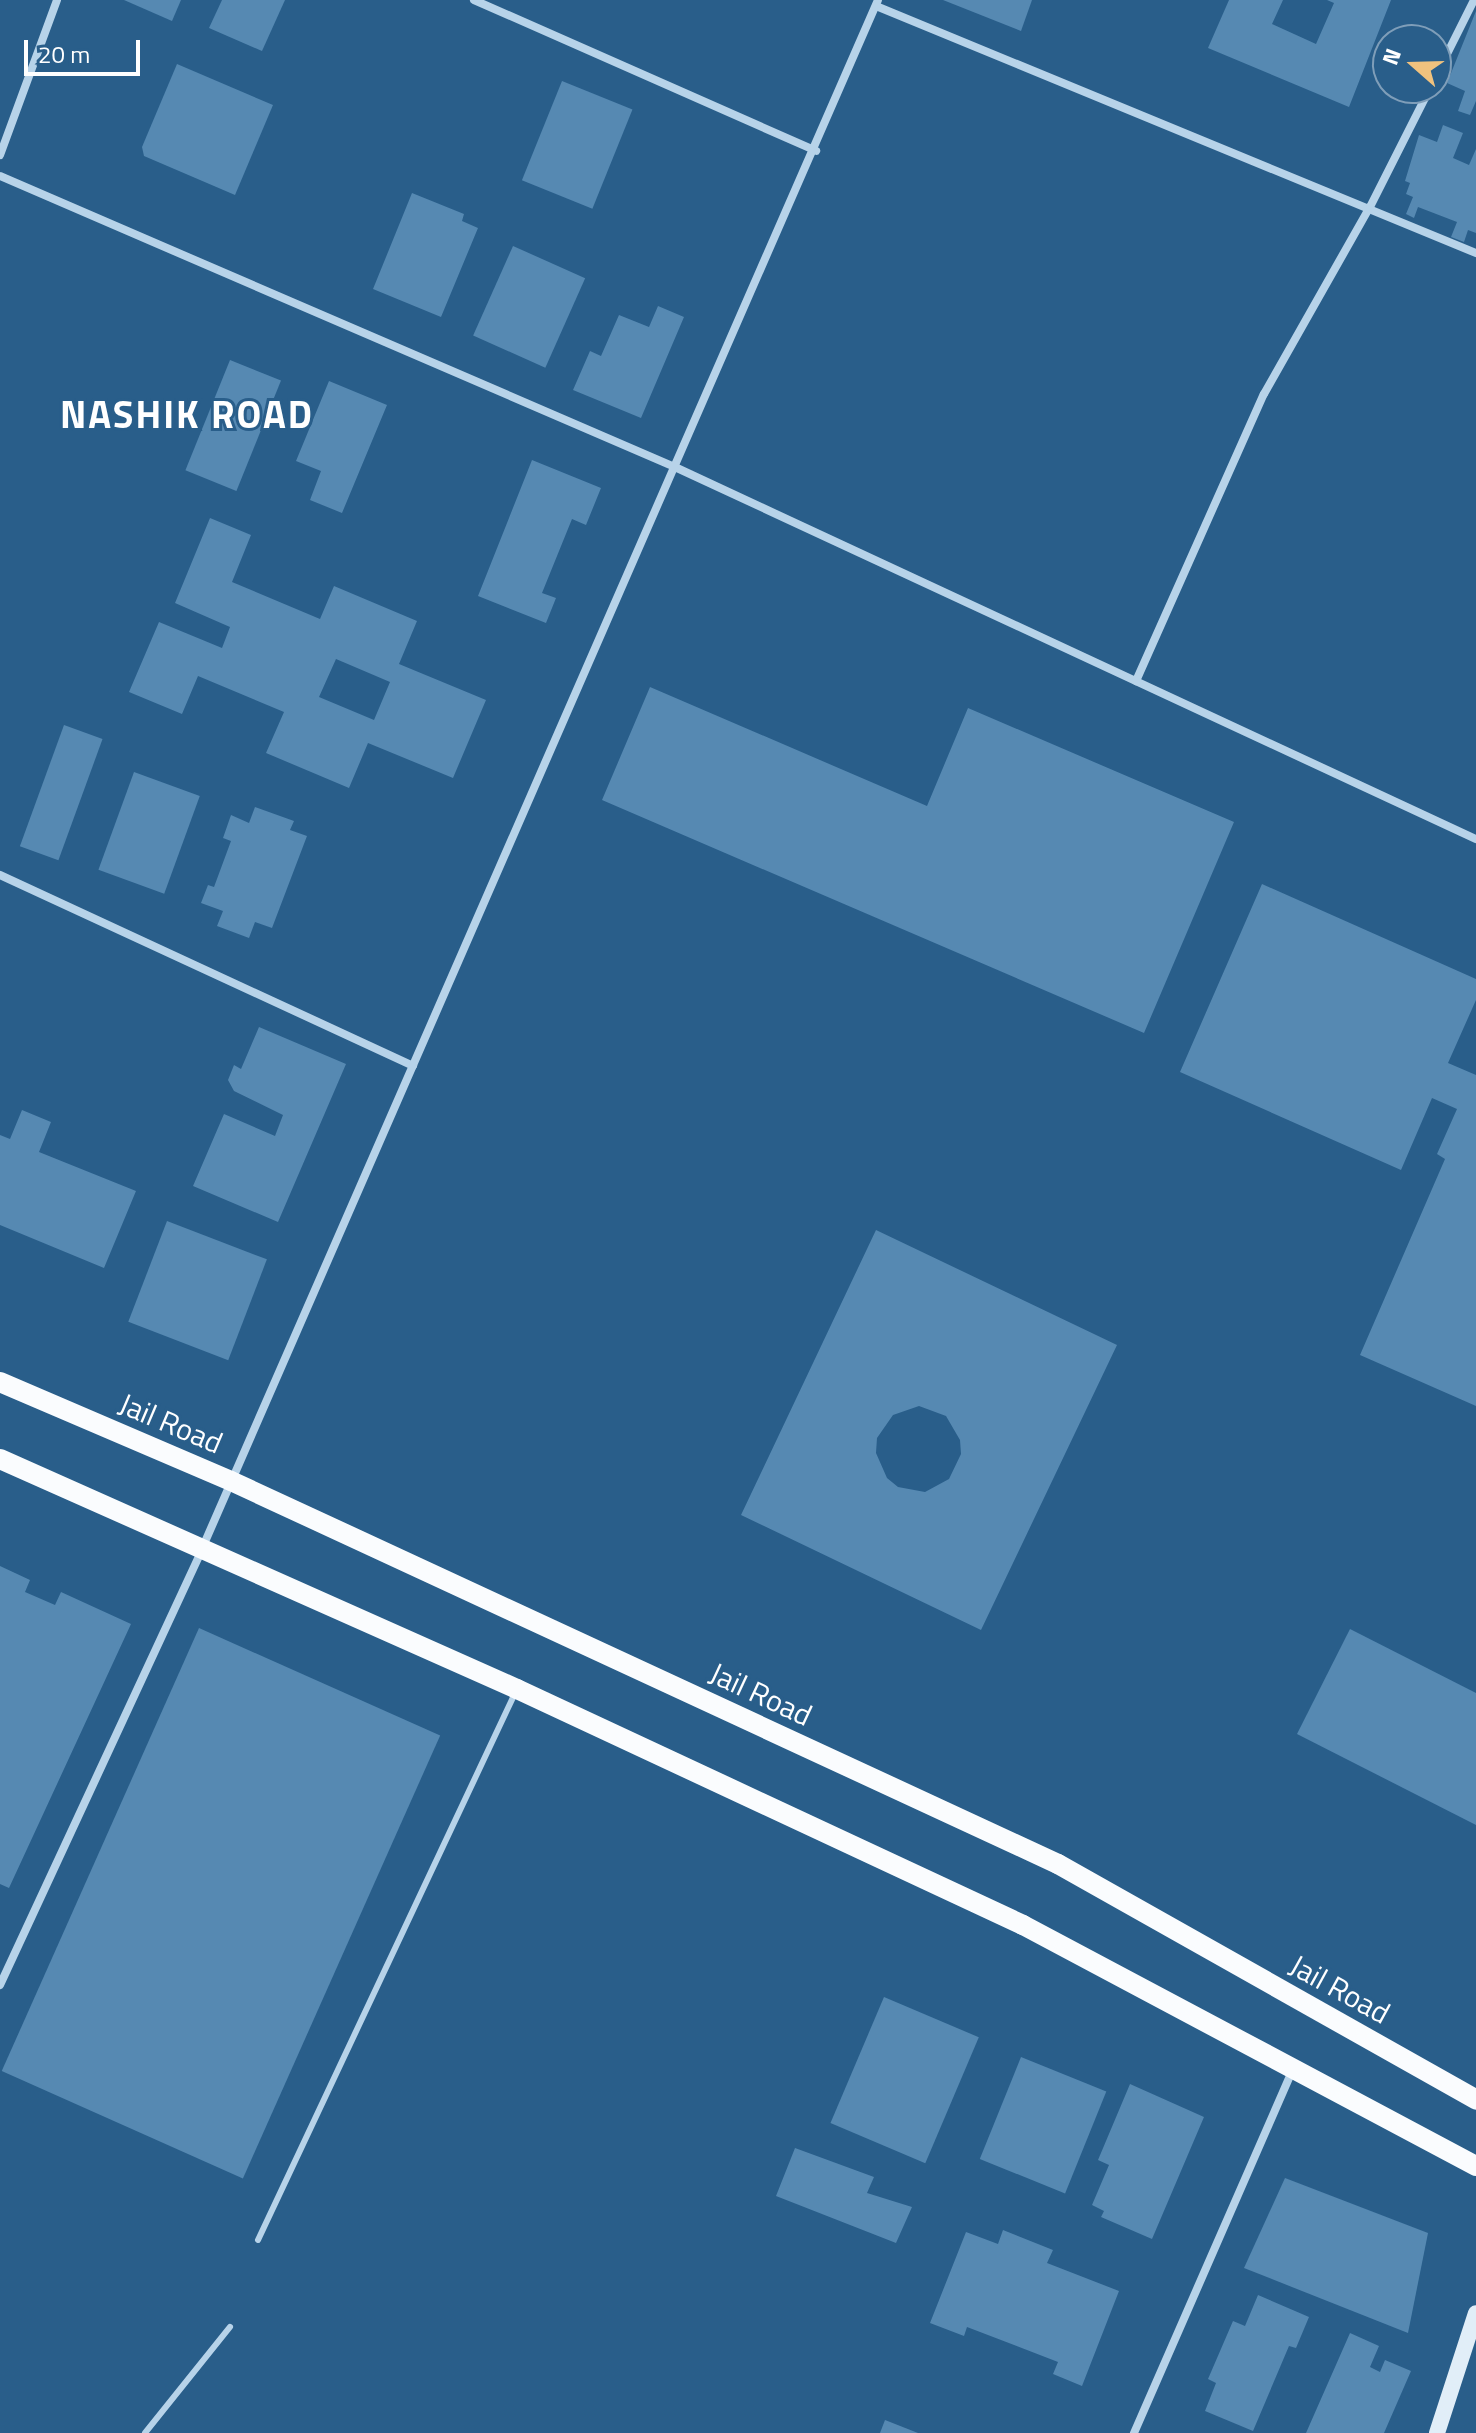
<!DOCTYPE html>
<style>
body{margin:0}
#map{position:relative;width:1476px;height:2433px;overflow:hidden;background:#295e8a;font-family:"Titillium Web",sans-serif}
div>[style]{position:absolute}
.building>*{inset:0;background:#5689b2;transform-origin:0 0}
.lane>*{height:6px;margin:-3px;padding:0 3px;transform-origin:3px;border-radius:3px;background:#b7d3e9}
.street>*{height:8px;margin:-4px;padding:0 4px;transform-origin:4px;border-radius:4px;background:#b7d3e9}
.secondary>*{height:16px;margin:-8px;padding:0 8px;transform-origin:8px;border-radius:8px;background:#e1eef8}
.primary>*{height:20px;margin:-10px;padding:0 10px;transform-origin:10px;border-radius:10px;background:#fafcfe}
span{translate:-50% -50%;white-space:nowrap;text-align:center;line-height:1.15;-webkit-text-stroke:6px #295e8a;paint-order:stroke}
.street-label{font-size:30px;color:#fff}
.district-label{font-size:38px;color:#fff;font-weight:700;letter-spacing:2px}
.north{position:absolute;left:1372px;top:24px;width:80px;height:80px;box-sizing:border-box;background:#295e8a;border:2px solid #7f9eb9;border-radius:50%;rotate:290deg;font-size:22px;font-weight:700;line-height:32px;text-align:center;color:#fff}
.north::after{content:'';display:block;margin:auto;width:28px;height:36px;background:#f0c27e;clip-path:polygon(50% 0,100% 100%,50% 72%,0 100%)}
.scale{position:absolute;left:24px;top:40px;width:116px;height:36px;box-sizing:border-box;border:4px solid #fff;border-top:0;padding-left:10px;font-size:24px;line-height:28px;white-space:nowrap;color:#fff;-webkit-text-stroke:6px #295e8a;paint-order:stroke}
</style>
<div id="map">
<div class="building">
<i style="clip-path:polygon(124px 0,181px 0,172px 21px)"></i>
<i style="clip-path:polygon(222px 0,285px 0,262px 51px,209px 28px)"></i>
<i style="clip-path:polygon(943px 0,1032px 0,1021px 31px)"></i>
<i style="clip-path:polygon(1229px 0,1283px 0,1272px 24px,1316px 44px,1334px 3px,1327px 0,1391px 0,1349px 107px,1208px 48px)"></i>
<i style="clip-path:polygon(1476px 11px,1476px 101px,1470px 115px,1458px 111px,1465px 91px,1447px 83px)"></i>
<i style="clip-path:polygon(177px 64px,273px 105px,235px 195px,144px 156px,142px 147px)"></i>
<i style="left:562px;top:81px;width:76px;height:107px;rotate:22deg"></i>
<i style="clip-path:polygon(1443px 125px,1463px 133px,1453px 158px,1469px 165px,1476px 149px,1476px 233px,1468px 230px,1464px 242px,1451px 237px,1457px 222px,1418px 207px,1414px 218px,1406px 214px,1413px 197px,1406px 194px,1410px 183px,1405px 181px,1419px 135px,1437px 142px)"></i>
<i style="clip-path:polygon(412px 193px,464px 214px,462px 221px,478px 228px,441px 317px,373px 289px)"></i>
<i style="left:513px;top:246px;width:79px;height:98px;rotate:24deg"></i>
<i style="clip-path:polygon(658px 306px,684px 317px,641px 418px,573px 390px,590px 351px,601px 356px,619px 315px,649px 327px)"></i>
<i style="left:230px;top:360px;width:55px;height:119px;rotate:22deg"></i>
<i style="clip-path:polygon(329px 381px,387px 405px,342px 513px,310px 500px,321px 471px,296px 461px)"></i>
<i style="clip-path:polygon(532px 460px,601px 488px,586px 525px,572px 519px,542px 593px,556px 598px,546px 623px,478px 596px)"></i>
<i style="clip-path:polygon(evenodd,210px 518px,251px 535px,232px 582px,320px 619px,334px 586px,417px 621px,399px 664px,486px 700px,453px 778px,368px 743px,349px 788px,266px 753px,284px 712px,198px 676px,182px 714px,129px 692px,159px 622px,222px 648px,230px 627px,175px 603px,210px 518px,336px 659px,390px 682px,374px 720px,319px 697px,336px 659px)"></i>
<i style="clip-path:polygon(650px 687px,927px 806px,968px 708px,1234px 822px,1144px 1033px,602px 800px)"></i>
<i style="left:64px;top:725px;width:41px;height:129px;rotate:20deg"></i>
<i style="left:134px;top:772px;width:70px;height:104px;rotate:20deg"></i>
<i style="clip-path:polygon(255px 807px,294px 821px,290px 830px,307px 836px,272px 928px,255px 922px,249px 938px,217px 926px,223px 911px,201px 903px,208px 885px,214px 887px,231px 841px,223px 838px,231px 815px,249px 823px)"></i>
<i style="clip-path:polygon(1262px 884px,1476px 979px,1476px 1000px,1448px 1063px,1476px 1075px,1476px 1406px,1360px 1355px,1445px 1159px,1437px 1154px,1457px 1109px,1432px 1098px,1401px 1170px,1180px 1072px)"></i>
<i style="clip-path:polygon(259px 1027px,346px 1064px,278px 1222px,193px 1186px,224px 1114px,275px 1136px,283px 1115px,234px 1091px,228px 1080px,234px 1065px,241px 1069px)"></i>
<i style="clip-path:polygon(22px 1110px,51px 1122px,39px 1152px,136px 1191px,104px 1268px,0 1225px,0 1135px,10px 1139px)"></i>
<i style="left:167px;top:1221px;width:107px;height:108px;rotate:21deg"></i>
<i style="clip-path:polygon(evenodd,876px 1230px,1117px 1345px,981px 1630px,741px 1515px,876px 1230px,919px 1406px,946px 1416px,960px 1440px,961px 1454px,949px 1479px,925px 1492px,898px 1487px,887px 1478px,876px 1453px,877px 1438px,893px 1415px,919px 1406px)"></i>
<i style="clip-path:polygon(0 1566px,30px 1580px,25px 1592px,55px 1605px,61px 1592px,131px 1624px,9px 1888px,0 1884px)"></i>
<i style="left:199px;top:1628px;width:264px;height:485px;rotate:24deg"></i>
<i style="clip-path:polygon(1350px 1629px,1476px 1693px,1476px 1825px,1297px 1734px)"></i>
<i style="left:884px;top:1997px;width:103px;height:137px;rotate:23deg"></i>
<i style="left:1021px;top:2057px;width:92px;height:110px;rotate:22deg"></i>
<i style="clip-path:polygon(1130px 2084px,1204px 2117px,1152px 2239px,1101px 2217px,1104px 2211px,1092px 2205px,1109px 2165px,1098px 2160px)"></i>
<i style="clip-path:polygon(795px 2148px,874px 2177px,867px 2193px,912px 2207px,896px 2243px,776px 2196px)"></i>
<i style="clip-path:polygon(1285px 2178px,1428px 2233px,1408px 2333px,1244px 2268px)"></i>
<i style="clip-path:polygon(1003px 2230px,1053px 2250px,1047px 2263px,1119px 2291px,1082px 2386px,1053px 2374px,1058px 2362px,967px 2327px,964px 2336px,930px 2323px,966px 2232px,998px 2244px)"></i>
<i style="clip-path:polygon(1258px 2295px,1309px 2317px,1296px 2348px,1289px 2346px,1253px 2431px,1205px 2411px,1216px 2383px,1208px 2379px,1233px 2321px,1245px 2326px)"></i>
<i style="clip-path:polygon(1350px 2333px,1379px 2346px,1370px 2367px,1380px 2372px,1385px 2360px,1411px 2371px,1384px 2433px,1306px 2433px)"></i>
<i style="clip-path:polygon(885px 2420px,918px 2433px,880px 2433px)"></i>
</div>
<div class="lane">
<i style="left:258px;top:2240px;width:604px;rotate:-64.83deg"></i>
<i style="left:145px;top:2433px;width:136px;rotate:-51.3deg"></i>
</div>
<div class="street">
<i style="left:474px;top:0;width:374px;rotate:23.8deg"></i>
<i style="left:876px;top:6px;width:649px;rotate:22.38deg"></i>
<i style="left:1436px;top:76px;width:85px;rotate:-63.4deg"></i>
<i style="left:0;top:155px;width:165px;rotate:-69.8deg"></i>
<i style="left:0;top:176px;width:737px;rotate:23.33deg"></i>
<i style="left:677px;top:468px;width:881px;rotate:24.91deg"></i>
<i style="left:1136px;top:681px;width:314px;rotate:-66deg"></i>
<i style="left:1264px;top:394px;width:215px;rotate:-60.5deg"></i>
<i style="left:1370px;top:207px;width:133px;rotate:-63.2deg"></i>
<i style="left:0;top:875px;width:455px;rotate:24.8deg"></i>
<i style="left:0;top:1985px;width:478px;rotate:-65.1deg"></i>
<i style="left:201px;top:1551px;width:1692px;rotate:-66.42deg"></i>
<i style="left:1134px;top:2433px;width:397px;rotate:-66.4deg"></i>
</div>
<div class="secondary">
<i style="left:1437px;top:2433px;width:126px;rotate:-72deg"></i>
</div>
<div class="primary">
<i style="left:0;top:1382px;width:251px;rotate:23.2deg"></i>
<i style="left:231px;top:1481px;width:911px;rotate:24.85deg"></i>
<i style="left:1058px;top:1864px;width:480px;rotate:29.4deg"></i>
<i style="left:0;top:1459px;width:566px;rotate:23.98deg"></i>
<i style="left:517px;top:1689px;width:558px;rotate:25deg"></i>
<i style="left:1023px;top:1925px;width:513px;rotate:28.01deg"></i>
</div>
<div class="street-label">
<span style="left:171px;top:1423px;rotate:23deg">Jail Road</span>
<span style="left:761px;top:1694px;rotate:25deg">Jail Road</span>
<span style="left:1340px;top:1989px;rotate:29deg">Jail Road</span>
</div>
<div class="district-label">
<span style="left:187px;top:415px">NASHIK ROAD</span>
</div>
<div class="north">N</div>
<div class="scale">20 m</div>
</div>
